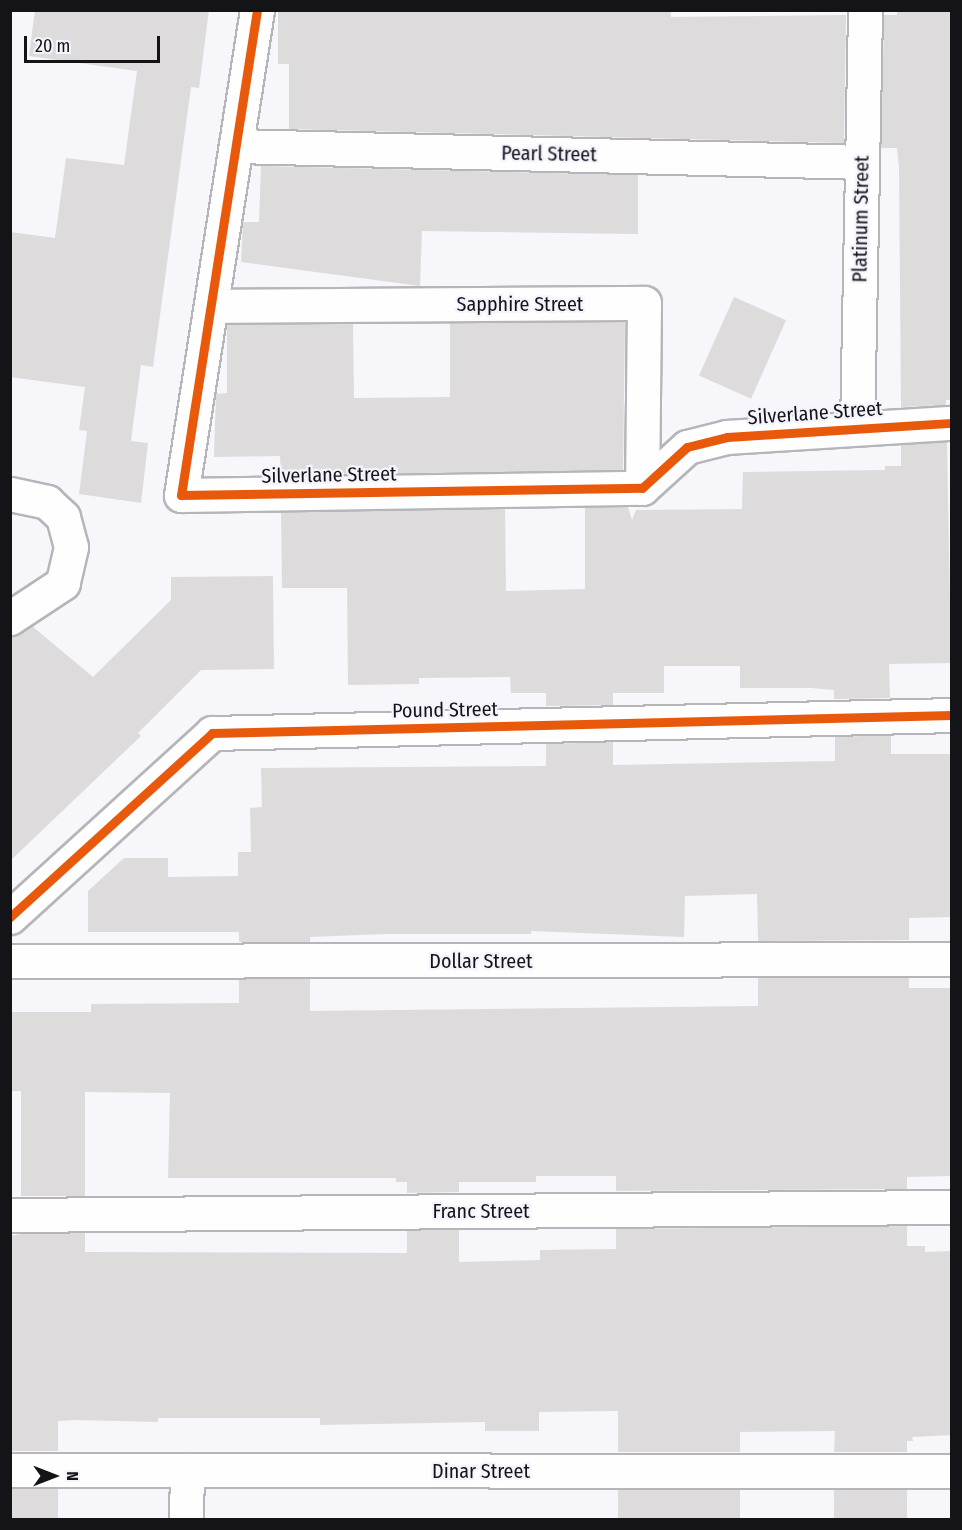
<!DOCTYPE html>
<style>
body{margin:0}
#map{position:relative;width:962px;height:1530px;overflow:hidden;background:#f6f6fb;font-family:"Fira Sans Condensed",sans-serif}
div>[style]{position:absolute}
.building>*{inset:0;background:#dedbdc;transform-origin:0 0}
.roads{filter:drop-shadow(2px 0 #b6b5ba) drop-shadow(-2px 0 #b6b5ba) drop-shadow(0 2px #b6b5ba) drop-shadow(0 -2px #b6b5ba)}
.minor>*{height:33px;margin:-16.5px;padding:0 16.5px;transform-origin:16.5px;border-radius:16.5px;background:#fefefe}
.cycleway>*{height:9px;margin:-4.5px;padding:0 4.5px;transform-origin:4.5px;border-radius:4.5px;background:#e8590c}
span{translate:-50% -50%;white-space:nowrap;text-align:center;line-height:1.15;-webkit-text-stroke:4.5px #f5f4fd;paint-order:stroke}
.street-label{font-size:20px;color:#141318}
.frame{position:absolute;inset:0;border:12px solid #141318;pointer-events:none}
.north{position:absolute;left:24px;top:1446px;width:60px;height:60px;-webkit-text-stroke:4px #f5f4fd;paint-order:stroke;rotate:90deg;font-size:16px;font-weight:700;line-height:24px;text-align:center;color:#141318}
.north::after{content:'';display:block;margin:auto;width:21px;height:27px;background:#141318;clip-path:polygon(50% 0,100% 100%,50% 72%,0 100%)}
.scale{position:absolute;left:24px;top:36px;width:136px;height:27px;box-sizing:border-box;border:3px solid #141318;border-top:0;padding-left:8px;font-size:18px;line-height:21px;white-space:nowrap;color:#141318;-webkit-text-stroke:4px #f5f4fd;paint-order:stroke}
</style>
<div id="map">
<div class="building">
<i style="clip-path:polygon(35px 10px,209px 10px,199px 88px,191px 87px,153px 367px,141px 365px,131px 441px,148px 443px,141px 503px,79px 494px,87px 431px,79px 430px,85px 387px,10px 377px,10px 232px,55px 238px,66px 158px,124px 165px,137px 71px,29px 56px)"></i>
<i style="clip-path:polygon(278px 10px,671px 10px,671px 17px,846px 15px,844px 143px,289px 129px,289px 64px,278px 64px)"></i>
<i style="clip-path:polygon(897px 10px,951px 10px,951px 400px,946px 400px,946px 405px,901px 407px,899px 168px,897px 148px,881px 148px,884px 15px,897px 15px)"></i>
<i style="clip-path:polygon(261px 166px,638px 175px,638px 234px,422px 231px,420px 286px,241px 262px,243px 222px,259px 222px)"></i>
<i style="left:734px;top:297px;width:57px;height:86px;rotate:24deg"></i>
<i style="clip-path:polygon(625px 322px,623px 470px,281px 475px,280px 456px,214px 457px,216px 394px,227px 393px,227px 325px,353px 324px,354px 398px,450px 397px,450px 323px)"></i>
<i style="clip-path:polygon(947px 442px,951px 663px,889px 664px,890px 698px,834px 699px,834px 690px,811px 688px,740px 688px,740px 666px,664px 666px,664px 693px,613px 693px,613px 705px,546px 706px,546px 693px,511px 693px,510px 677px,419px 678px,419px 684px,348px 685px,347px 588px,282px 588px,281px 512px,505px 509px,506px 591px,585px 589px,585px 508px,628px 507px,632px 520px,636px 510px,742px 509px,743px 472px,885px 470px,885px 466px,901px 466px,901px 445px)"></i>
<i style="clip-path:polygon(273px 576px,274px 669px,201px 670px,138px 733px,141px 736px,10px 861px,10px 637px,32px 626px,93px 677px,171px 600px,171px 577px)"></i>
<i style="clip-path:polygon(891px 735px,891px 754px,951px 754px,951px 917px,909px 918px,909px 940px,758px 941px,757px 894px,685px 896px,684px 937px,531px 931px,531px 934px,387px 934px,310px 937px,310px 942px,239px 942px,239px 932px,88px 932px,88px 891px,124px 858px,168px 858px,168px 877px,238px 876px,238px 852px,251px 852px,250px 808px,262px 807px,261px 768px,546px 766px,546px 744px,613px 742px,613px 765px,835px 761px,835px 737px)"></i>
<i style="clip-path:polygon(758px 978px,909px 978px,909px 988px,951px 988px,951px 1176px,907px 1177px,907px 1189px,616px 1191px,616px 1176px,536px 1176px,536px 1182px,459px 1182px,459px 1192px,407px 1193px,407px 1182px,396px 1182px,396px 1178px,168px 1178px,170px 1093px,85px 1092px,85px 1196px,21px 1196px,21px 1091px,10px 1091px,10px 1012px,91px 1012px,91px 1004px,239px 1003px,239px 979px,310px 979px,310px 1011px,758px 1006px)"></i>
<i style="clip-path:polygon(907px 1226px,907px 1246px,925px 1246px,925px 1252px,951px 1251px,951px 1435px,912px 1437px,913px 1441px,907px 1441px,907px 1452px,834px 1452px,835px 1431px,740px 1432px,740px 1452px,618px 1452px,618px 1411px,539px 1412px,539px 1431px,485px 1431px,485px 1422px,320px 1425px,320px 1418px,158px 1418px,158px 1422px,76px 1420px,58px 1421px,58px 1451px,10px 1451px,10px 1236px,21px 1234px,85px 1233px,85px 1252px,407px 1253px,407px 1230px,459px 1230px,459px 1262px,540px 1260px,540px 1250px,616px 1249px,616px 1229px)"></i>
<i style="left:10px;top:1489px;width:48px;height:31px"></i>
<i style="left:618px;top:1489px;width:122px;height:31px"></i>
<i style="left:834px;top:1490px;width:73px;height:30px"></i>
</div>
<div class="roads">
<div class="minor">
<i style="left:257px;top:10px;width:491px;rotate:98.9deg"></i>
<i style="left:181px;top:495px;width:461px;rotate:-0.9deg"></i>
<i style="left:642px;top:488px;width:61px;rotate:-42.3deg"></i>
<i style="left:687px;top:447px;width:41px;rotate:-14deg"></i>
<i style="left:727px;top:437px;width:225px;rotate:-3.6deg"></i>
<i style="left:236px;top:146px;width:626px;rotate:1.46deg"></i>
<i style="left:211px;top:306px;width:433px;rotate:-0.4deg"></i>
<i style="left:644px;top:303px;width:185px;rotate:90.6deg"></i>
<i style="left:857px;top:428px;width:418px;rotate:-88.9deg"></i>
<i style="left:10px;top:494px;width:38px;rotate:12deg"></i>
<i style="left:47px;top:502px;width:22px;rotate:43deg"></i>
<i style="left:63px;top:517px;width:31px;rotate:75deg"></i>
<i style="left:71px;top:547px;width:37px;rotate:103deg"></i>
<i style="left:63px;top:583px;width:64px;rotate:146.6deg"></i>
<i style="left:10px;top:917px;width:273px;rotate:-42.3deg"></i>
<i style="left:212px;top:733px;width:740px;rotate:-1.39deg"></i>
<i style="left:10px;top:961px;width:942px;rotate:-0.12deg"></i>
<i style="left:10px;top:1215px;width:942px;rotate:-0.49deg"></i>
<i style="left:10px;top:1470px;width:942px;rotate:0.06deg"></i>
<i style="left:186px;top:1520px;width:50px;rotate:-88.9deg"></i>
</div>
</div>
<div class="cycleway">
<i style="left:257px;top:10px;width:491px;rotate:98.9deg"></i>
<i style="left:181px;top:495px;width:461px;rotate:-0.9deg"></i>
<i style="left:642px;top:488px;width:61px;rotate:-42.3deg"></i>
<i style="left:687px;top:447px;width:41px;rotate:-14deg"></i>
<i style="left:727px;top:437px;width:225px;rotate:-3.6deg"></i>
<i style="left:10px;top:917px;width:273px;rotate:-42.3deg"></i>
<i style="left:212px;top:733px;width:740px;rotate:-1.39deg"></i>
</div>
<div class="street-label">
<span style="left:549px;top:154px;rotate:1deg">Pearl Street</span>
<span style="left:861px;top:219px;rotate:-89deg">Platinum Street</span>
<span style="left:520px;top:304px">Sapphire Street</span>
<span style="left:815px;top:413px;rotate:-4deg">Silverlane Street</span>
<span style="left:329px;top:475px;rotate:-1deg">Silverlane Street</span>
<span style="left:445px;top:710px;rotate:-1deg">Pound Street</span>
<span style="left:481px;top:961px">Dollar Street</span>
<span style="left:481px;top:1211px">Franc Street</span>
<span style="left:481px;top:1471px">Dinar Street</span>
</div>
<div class="frame"></div>
<div class="north">N</div>
<div class="scale">20 m</div>
</div>
